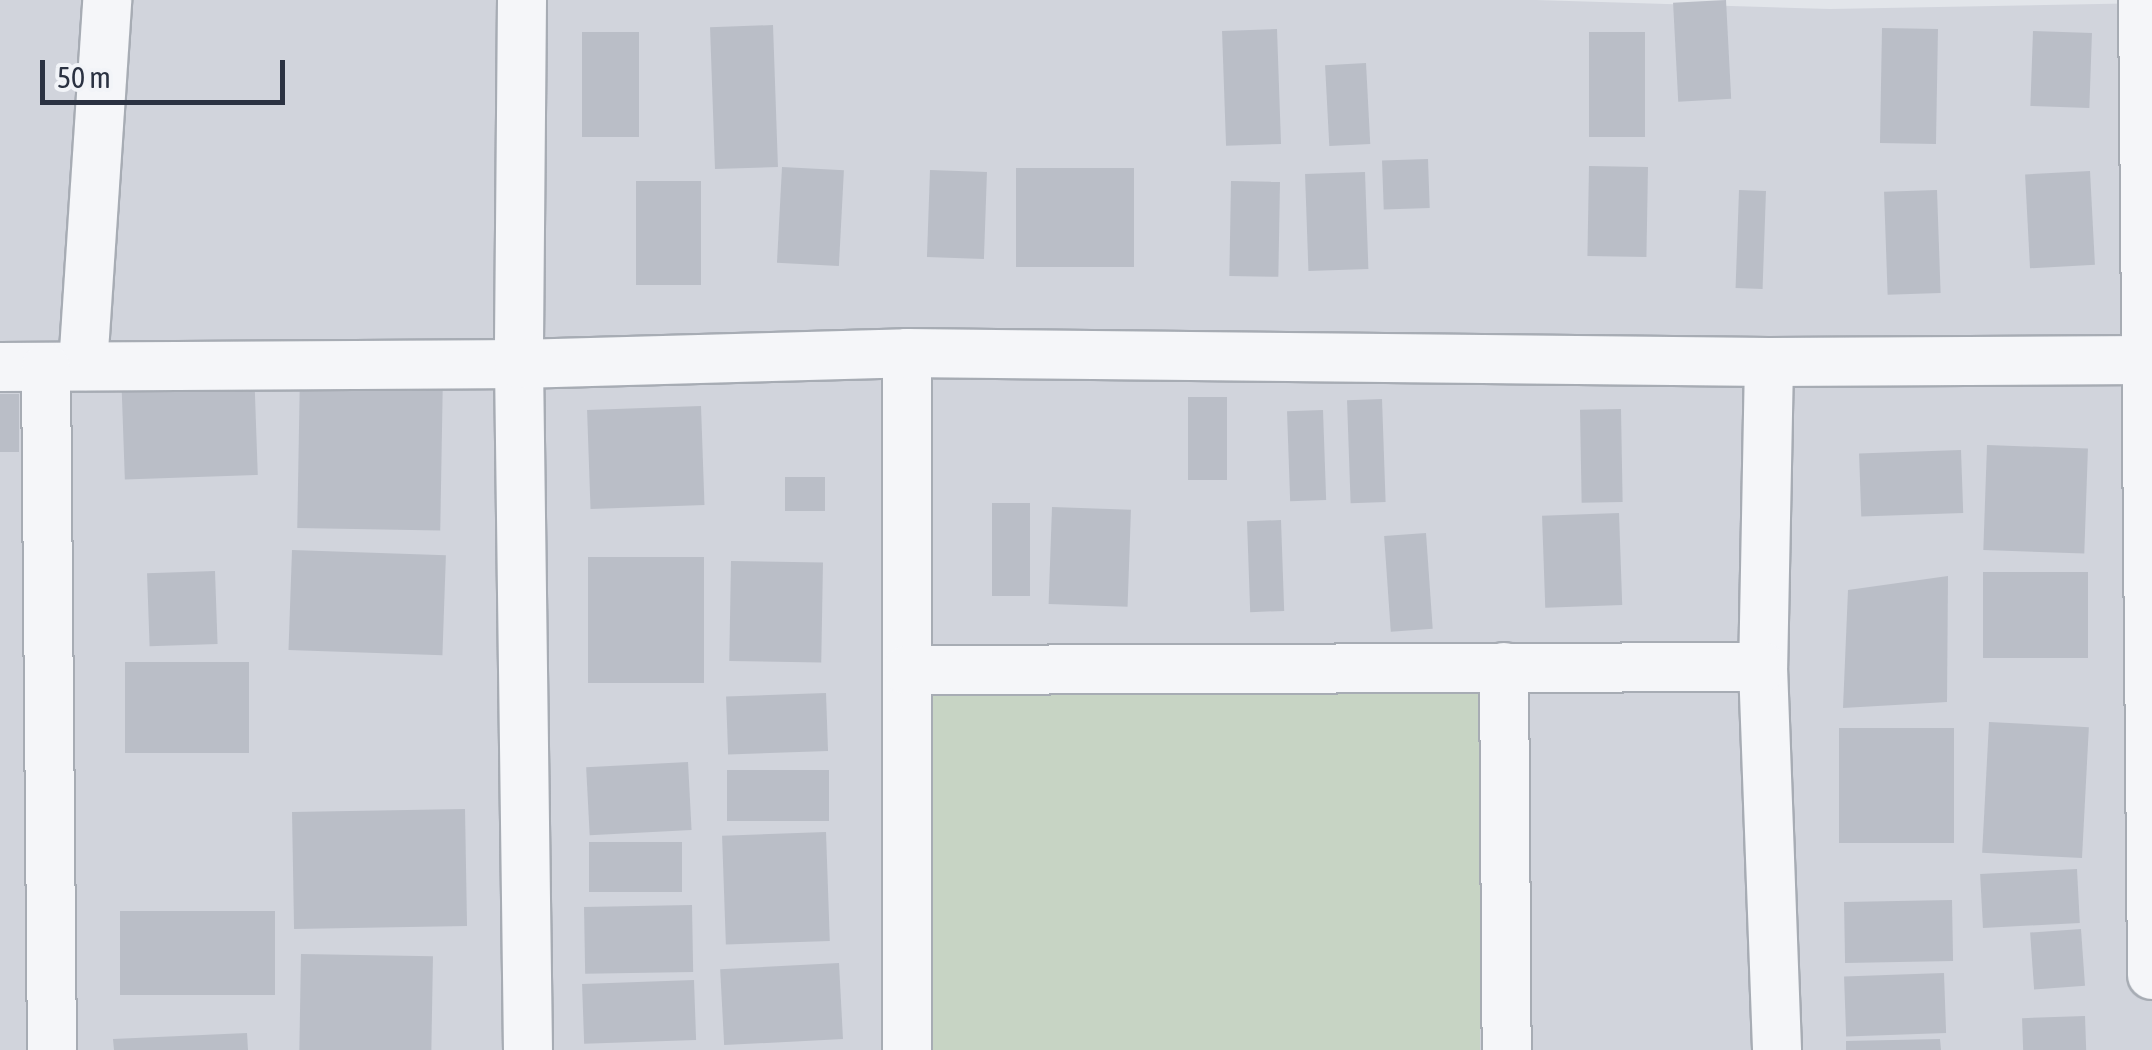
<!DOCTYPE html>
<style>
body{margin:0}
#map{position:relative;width:2152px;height:1050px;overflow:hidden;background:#e2e5ea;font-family:"Asap Condensed",sans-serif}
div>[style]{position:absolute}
.built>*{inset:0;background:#d1d4dc}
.green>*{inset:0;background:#c7d4c4;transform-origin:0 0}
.building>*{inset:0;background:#babec7;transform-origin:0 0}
.roads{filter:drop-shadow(2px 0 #a7acb4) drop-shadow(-2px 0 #a7acb4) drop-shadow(0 2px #a7acb4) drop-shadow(0 -2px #a7acb4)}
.minor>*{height:48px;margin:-24px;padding:0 24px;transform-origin:24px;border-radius:24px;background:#f5f6f9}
span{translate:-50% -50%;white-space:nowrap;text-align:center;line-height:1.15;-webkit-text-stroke:8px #f2f4f8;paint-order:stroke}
.scale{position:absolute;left:40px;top:60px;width:245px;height:45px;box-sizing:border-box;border:5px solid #2b3242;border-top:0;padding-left:12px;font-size:30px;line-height:35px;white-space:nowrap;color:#2b3242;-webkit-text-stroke:8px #f2f4f8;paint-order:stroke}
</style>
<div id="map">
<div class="built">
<i style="clip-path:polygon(0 0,1536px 0,1830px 9px,2152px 3px,2152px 1050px,0 1050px)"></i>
</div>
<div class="green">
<i style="left:933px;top:690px;width:547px;height:360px"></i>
</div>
<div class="building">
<i style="left:1726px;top:0;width:99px;height:53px;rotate:87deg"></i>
<i style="left:773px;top:25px;width:142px;height:63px;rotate:88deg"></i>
<i style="left:1882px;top:28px;width:56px;height:115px;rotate:1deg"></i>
<i style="left:1277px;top:29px;width:115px;height:55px;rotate:88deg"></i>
<i style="left:2033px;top:31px;width:59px;height:75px;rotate:2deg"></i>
<i style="left:582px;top:32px;width:57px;height:105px"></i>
<i style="left:1589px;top:32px;width:56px;height:105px"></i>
<i style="left:1366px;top:63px;width:81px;height:41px;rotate:87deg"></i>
<i style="left:1428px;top:159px;width:49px;height:46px;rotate:88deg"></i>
<i style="left:1589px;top:166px;width:59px;height:90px;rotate:1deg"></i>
<i style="left:782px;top:167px;width:62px;height:96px;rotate:3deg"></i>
<i style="left:1016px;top:168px;width:118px;height:99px"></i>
<i style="left:930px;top:170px;width:57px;height:87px;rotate:2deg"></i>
<i style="left:2090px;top:171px;width:94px;height:65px;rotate:87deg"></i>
<i style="left:1365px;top:172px;width:97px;height:60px;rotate:88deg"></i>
<i style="left:636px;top:181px;width:65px;height:104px"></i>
<i style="left:1231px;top:181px;width:49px;height:95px;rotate:1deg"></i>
<i style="left:1739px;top:190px;width:27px;height:98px;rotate:2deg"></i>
<i style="left:1937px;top:190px;width:103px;height:53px;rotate:88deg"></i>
<i style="left:254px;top:367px;width:108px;height:133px;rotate:88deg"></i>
<i style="left:300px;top:371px;width:143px;height:157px;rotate:1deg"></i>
<i style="left:0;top:394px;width:19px;height:58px"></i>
<i style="left:1188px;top:397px;width:39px;height:83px"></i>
<i style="left:1382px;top:399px;width:103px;height:35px;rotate:88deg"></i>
<i style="left:701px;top:406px;width:99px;height:114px;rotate:88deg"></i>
<i style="left:1621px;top:409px;width:93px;height:41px;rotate:89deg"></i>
<i style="left:1323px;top:410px;width:90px;height:36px;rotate:88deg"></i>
<i style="left:1987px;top:445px;width:101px;height:105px;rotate:2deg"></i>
<i style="left:1961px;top:450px;width:63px;height:102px;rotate:88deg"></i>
<i style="left:785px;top:477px;width:40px;height:34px"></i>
<i style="left:992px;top:503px;width:38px;height:93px"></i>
<i style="left:1052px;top:507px;width:79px;height:97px;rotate:2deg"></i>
<i style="left:1619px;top:513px;width:92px;height:77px;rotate:88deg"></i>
<i style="left:1281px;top:520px;width:91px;height:34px;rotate:88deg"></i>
<i style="left:1426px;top:533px;width:96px;height:42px;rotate:86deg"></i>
<i style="left:292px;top:550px;width:154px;height:100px;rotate:2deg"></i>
<i style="left:588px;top:557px;width:116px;height:126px"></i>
<i style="left:731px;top:561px;width:92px;height:100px;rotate:1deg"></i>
<i style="left:215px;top:571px;width:73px;height:68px;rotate:88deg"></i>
<i style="left:1983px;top:572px;width:105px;height:86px"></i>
<i style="clip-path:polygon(1948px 576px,1947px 702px,1843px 708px,1848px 590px)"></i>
<i style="left:125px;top:662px;width:124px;height:91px"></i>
<i style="left:826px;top:693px;width:58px;height:100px;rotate:88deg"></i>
<i style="left:1989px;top:722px;width:100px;height:131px;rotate:3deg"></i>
<i style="left:1954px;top:728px;width:115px;height:115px;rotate:90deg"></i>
<i style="left:688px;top:762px;width:68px;height:102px;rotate:87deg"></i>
<i style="left:829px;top:770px;width:51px;height:102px;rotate:90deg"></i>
<i style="left:465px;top:809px;width:117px;height:173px;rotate:89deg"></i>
<i style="left:826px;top:832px;width:109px;height:104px;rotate:88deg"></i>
<i style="left:589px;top:842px;width:93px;height:50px"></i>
<i style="left:2077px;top:869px;width:54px;height:97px;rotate:87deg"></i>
<i style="left:1952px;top:900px;width:61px;height:108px;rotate:89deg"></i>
<i style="left:692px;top:905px;width:67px;height:108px;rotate:89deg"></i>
<i style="left:120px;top:911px;width:155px;height:84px"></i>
<i style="left:2081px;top:929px;width:57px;height:51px;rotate:86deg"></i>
<i style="left:301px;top:954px;width:132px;height:96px;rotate:1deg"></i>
<i style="left:839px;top:963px;width:76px;height:119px;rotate:87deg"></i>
<i style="left:1944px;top:973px;width:60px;height:100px;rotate:88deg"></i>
<i style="left:694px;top:980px;width:60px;height:112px;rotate:88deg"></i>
<i style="left:2085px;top:1016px;width:34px;height:63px;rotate:88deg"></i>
<i style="clip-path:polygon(247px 1033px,248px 1050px,114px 1050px,113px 1039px)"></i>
<i style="clip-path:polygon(1940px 1039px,1941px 1050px,1846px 1050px,1846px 1041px)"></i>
</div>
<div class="roads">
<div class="minor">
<i style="left:522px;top:0;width:364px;rotate:90.5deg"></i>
<i style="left:519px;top:364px;width:686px;rotate:89.25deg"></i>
<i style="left:2143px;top:0;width:975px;rotate:89.47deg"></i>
<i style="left:907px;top:353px;width:697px;rotate:90deg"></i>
<i style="left:1769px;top:362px;width:305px;rotate:91.1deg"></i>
<i style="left:1763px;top:667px;width:383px;rotate:87.9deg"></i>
<i style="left:83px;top:366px;width:367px;rotate:-86.2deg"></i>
<i style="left:0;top:367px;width:519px;rotate:-0.33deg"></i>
<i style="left:519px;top:364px;width:388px;rotate:-1.6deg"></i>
<i style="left:907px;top:353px;width:862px;rotate:0.6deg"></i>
<i style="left:1769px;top:362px;width:378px;rotate:-0.3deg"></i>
<i style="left:46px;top:368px;width:682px;rotate:89.5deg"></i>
<i style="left:1504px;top:667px;width:383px;rotate:89.6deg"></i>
<i style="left:907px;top:670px;width:856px;rotate:-0.2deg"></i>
</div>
</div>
<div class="scale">50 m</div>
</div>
